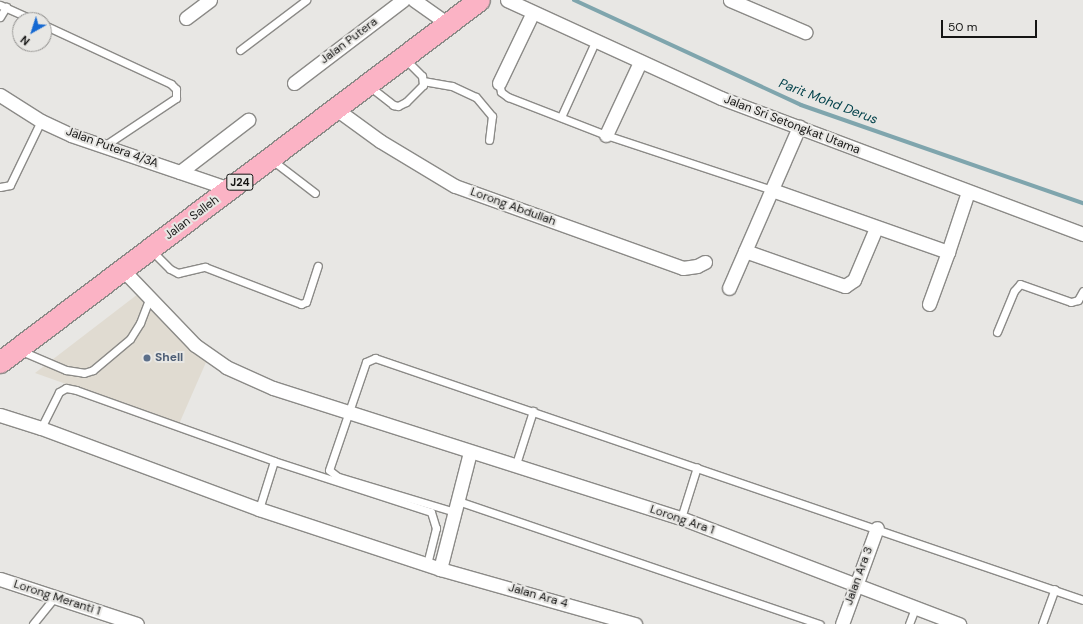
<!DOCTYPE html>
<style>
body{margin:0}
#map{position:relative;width:1083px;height:624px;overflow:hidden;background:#e8e7e4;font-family:"DM Sans",sans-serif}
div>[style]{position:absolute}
.built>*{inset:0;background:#e0dbd1}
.stream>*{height:4px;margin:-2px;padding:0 2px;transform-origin:2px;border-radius:2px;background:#7fa5ad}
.roads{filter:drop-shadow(1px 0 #8b8a87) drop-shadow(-1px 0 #8b8a87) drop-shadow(0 1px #8b8a87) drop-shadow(0 -1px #8b8a87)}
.lane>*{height:7px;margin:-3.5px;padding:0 3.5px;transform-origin:3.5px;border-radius:3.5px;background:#fff}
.street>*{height:13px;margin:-6.5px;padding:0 6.5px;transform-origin:6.5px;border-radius:6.5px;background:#fff}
.primary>*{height:21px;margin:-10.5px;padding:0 10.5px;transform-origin:10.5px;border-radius:10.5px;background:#fbb3c5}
.dots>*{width:11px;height:11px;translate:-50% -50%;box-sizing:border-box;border:2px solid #e8e7e4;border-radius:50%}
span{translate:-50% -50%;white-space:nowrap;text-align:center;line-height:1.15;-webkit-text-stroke:4px #e8e7e4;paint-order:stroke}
.shield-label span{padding:1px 3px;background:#e8e7e4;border:1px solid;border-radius:3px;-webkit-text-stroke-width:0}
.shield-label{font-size:11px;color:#151514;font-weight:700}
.street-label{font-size:12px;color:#151514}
.service-label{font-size:12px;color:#4e5e75;font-weight:700}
.left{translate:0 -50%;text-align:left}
.water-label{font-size:13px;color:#03424b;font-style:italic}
.north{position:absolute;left:12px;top:12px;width:40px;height:40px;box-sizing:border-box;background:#e8e7e4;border:1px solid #949391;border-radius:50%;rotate:219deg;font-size:11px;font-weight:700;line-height:16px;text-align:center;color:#151514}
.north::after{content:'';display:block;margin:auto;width:14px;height:18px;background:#1468d2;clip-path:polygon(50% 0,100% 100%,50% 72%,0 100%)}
.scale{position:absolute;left:941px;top:20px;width:96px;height:18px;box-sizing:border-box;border:2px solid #151514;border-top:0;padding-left:5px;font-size:12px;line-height:14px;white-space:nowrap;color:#151514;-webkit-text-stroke:3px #e8e7e4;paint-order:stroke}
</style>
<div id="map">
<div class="built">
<i style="clip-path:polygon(138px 294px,207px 360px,179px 424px,35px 373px)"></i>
</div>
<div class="stream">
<i style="left:574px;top:0;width:250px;rotate:24.8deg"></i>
<i style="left:801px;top:105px;width:299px;rotate:19.2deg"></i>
</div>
<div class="roads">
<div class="lane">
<i style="left:0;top:5px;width:36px;rotate:24deg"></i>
<i style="left:0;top:17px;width:12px;rotate:-59deg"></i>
<i style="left:44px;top:25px;width:140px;rotate:24.9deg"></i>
<i style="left:171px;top:84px;width:7px;rotate:45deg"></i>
<i style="left:176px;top:89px;width:9px;rotate:90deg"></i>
<i style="left:176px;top:98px;width:87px;rotate:146.3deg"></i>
<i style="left:240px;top:50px;width:83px;rotate:-37.1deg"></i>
<i style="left:423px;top:81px;width:29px;rotate:10deg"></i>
<i style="left:452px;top:86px;width:26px;rotate:25deg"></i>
<i style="left:476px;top:97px;width:25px;rotate:50deg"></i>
<i style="left:492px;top:116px;width:24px;rotate:97deg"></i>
<i style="left:499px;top:83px;width:9px;rotate:77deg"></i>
<i style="left:501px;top:92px;width:9px;rotate:36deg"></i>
<i style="left:508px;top:97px;width:105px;rotate:21.2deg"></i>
<i style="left:606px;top:135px;width:175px;rotate:18.3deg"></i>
<i style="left:369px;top:86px;width:31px;rotate:38deg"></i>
<i style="left:393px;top:105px;width:5px;rotate:11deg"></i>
<i style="left:398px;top:106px;width:9px;rotate:-27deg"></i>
<i style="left:406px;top:102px;width:24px;rotate:-45deg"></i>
<i style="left:423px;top:85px;width:9px;rotate:-96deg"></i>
<i style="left:422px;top:76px;width:24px;rotate:-135deg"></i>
<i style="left:561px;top:117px;width:82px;rotate:-65.6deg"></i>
<i style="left:272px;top:160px;width:54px;rotate:37.5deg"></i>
<i style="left:0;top:187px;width:10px;rotate:-11deg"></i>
<i style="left:10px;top:185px;width:71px;rotate:-64.2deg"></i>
<i style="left:152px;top:251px;width:25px;rotate:45deg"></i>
<i style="left:170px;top:269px;width:9px;rotate:27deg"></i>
<i style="left:178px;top:273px;width:28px;rotate:-13deg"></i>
<i style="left:205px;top:267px;width:103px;rotate:21.1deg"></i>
<i style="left:301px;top:304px;width:5px;rotate:-22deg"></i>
<i style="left:306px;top:302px;width:38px;rotate:-72deg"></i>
<i style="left:997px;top:332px;width:44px;rotate:-67.5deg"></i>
<i style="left:1014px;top:291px;width:9px;rotate:-49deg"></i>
<i style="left:1020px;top:284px;width:54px;rotate:19.4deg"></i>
<i style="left:1071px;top:302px;width:7px;rotate:-16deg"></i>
<i style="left:1078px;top:300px;width:10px;rotate:-61deg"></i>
<i style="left:19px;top:350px;width:51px;rotate:23.1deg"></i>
<i style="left:66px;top:370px;width:18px;rotate:9deg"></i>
<i style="left:84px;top:373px;width:9px;rotate:-18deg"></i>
<i style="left:93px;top:370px;width:48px;rotate:-40deg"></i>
<i style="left:130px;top:339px;width:19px;rotate:-58deg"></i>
<i style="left:140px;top:323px;width:26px;rotate:-69deg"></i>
<i style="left:41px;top:428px;width:40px;rotate:-63.4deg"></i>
<i style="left:59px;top:392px;width:8px;rotate:-30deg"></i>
<i style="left:66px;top:388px;width:10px;rotate:11deg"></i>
<i style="left:76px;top:390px;width:210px;rotate:19.7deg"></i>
<i style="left:274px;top:461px;width:165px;rotate:18deg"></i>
<i style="left:431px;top:512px;width:17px;rotate:73deg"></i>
<i style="left:436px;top:528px;width:37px;rotate:104deg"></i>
<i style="left:515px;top:467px;width:59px;rotate:-72.2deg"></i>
<i style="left:458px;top:501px;width:382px;rotate:18.8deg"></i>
<i style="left:259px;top:509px;width:50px;rotate:-72.6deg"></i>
<i style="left:455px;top:512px;width:122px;rotate:-163.3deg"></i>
<i style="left:338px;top:477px;width:11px;rotate:-142deg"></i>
<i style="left:329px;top:470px;width:114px;rotate:-71.1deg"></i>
<i style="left:366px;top:362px;width:10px;rotate:-24deg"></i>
<i style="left:375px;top:358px;width:748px;rotate:18.87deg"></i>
<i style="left:681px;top:518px;width:53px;rotate:-72.6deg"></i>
<i style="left:33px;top:624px;width:35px;rotate:-51deg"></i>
<i style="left:909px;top:624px;width:17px;rotate:-69deg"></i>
<i style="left:1042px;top:624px;width:37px;rotate:-70deg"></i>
</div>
<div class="street">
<i style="left:414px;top:0;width:42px;rotate:35.2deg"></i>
<i style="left:507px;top:0;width:235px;rotate:24.6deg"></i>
<i style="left:721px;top:98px;width:387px;rotate:20.6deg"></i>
<i style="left:730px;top:0;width:82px;rotate:23.1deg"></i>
<i style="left:186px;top:18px;width:30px;rotate:-37deg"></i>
<i style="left:294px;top:83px;width:137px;rotate:-37.3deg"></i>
<i style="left:499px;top:83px;width:76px;rotate:-64.4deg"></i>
<i style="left:0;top:95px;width:49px;rotate:32.4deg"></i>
<i style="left:41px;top:121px;width:33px;rotate:25deg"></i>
<i style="left:71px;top:135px;width:168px;rotate:18.8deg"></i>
<i style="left:336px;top:109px;width:54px;rotate:36deg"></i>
<i style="left:380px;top:141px;width:87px;rotate:31deg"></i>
<i style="left:455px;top:186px;width:242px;rotate:19.8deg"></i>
<i style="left:683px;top:268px;width:14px;rotate:-8deg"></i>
<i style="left:697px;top:266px;width:9px;rotate:-27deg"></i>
<i style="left:606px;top:135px;width:81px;rotate:-65deg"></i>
<i style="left:180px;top:172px;width:86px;rotate:-37.4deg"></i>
<i style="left:772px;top:190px;width:187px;rotate:19.4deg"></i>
<i style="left:948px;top:252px;width:63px;rotate:-71.6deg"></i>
<i style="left:745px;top:251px;width:106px;rotate:19.3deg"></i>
<i style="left:845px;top:286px;width:11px;rotate:-34deg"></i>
<i style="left:854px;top:280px;width:56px;rotate:-67.1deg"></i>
<i style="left:123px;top:270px;width:104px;rotate:46.2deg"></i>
<i style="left:195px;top:345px;width:38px;rotate:35deg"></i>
<i style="left:226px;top:367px;width:51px;rotate:24.1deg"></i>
<i style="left:273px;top:388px;width:428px;rotate:17.7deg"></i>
<i style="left:681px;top:518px;width:298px;rotate:20.9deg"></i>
<i style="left:729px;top:288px;width:176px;rotate:-66.5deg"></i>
<i style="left:929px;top:304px;width:55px;rotate:-69.9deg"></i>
<i style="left:0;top:415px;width:43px;rotate:17.6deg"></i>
<i style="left:41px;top:428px;width:233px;rotate:20.4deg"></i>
<i style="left:259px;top:509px;width:191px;rotate:18.3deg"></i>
<i style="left:440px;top:569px;width:203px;rotate:15.8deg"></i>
<i style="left:440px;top:569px;width:121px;rotate:-75.6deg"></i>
<i style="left:0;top:579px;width:144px;rotate:18.2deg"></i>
<i style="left:842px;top:624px;width:102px;rotate:-70deg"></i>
</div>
<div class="primary">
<i style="left:0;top:362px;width:600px;rotate:-37.08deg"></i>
</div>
</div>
<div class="dots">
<i style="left:147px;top:358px;background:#5c6f8a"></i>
</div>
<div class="shield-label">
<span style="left:240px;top:182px">J24</span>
</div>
<div class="street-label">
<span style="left:349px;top:41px;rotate:-37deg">Jalan Putera</span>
<span style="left:792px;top:125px;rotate:21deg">Jalan Sri Setongkat Utama</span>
<span style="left:112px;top:148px;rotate:20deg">Jalan Putera 4/3A</span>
<span style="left:513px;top:207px;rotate:20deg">Lorong Abdullah</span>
<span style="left:192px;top:218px;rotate:-37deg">Jalan Salleh</span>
<span style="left:682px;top:520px;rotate:19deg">Lorong Ara 1</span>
<span style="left:859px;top:576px;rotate:-70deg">Jalan Ara 3</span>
<span style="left:538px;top:596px;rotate:16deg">Jalan Ara 4</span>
<span style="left:57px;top:598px;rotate:18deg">Lorong Meranti 1</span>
</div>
<div class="service-label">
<span class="left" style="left:155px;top:358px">Shell</span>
</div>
<div class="water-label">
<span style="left:828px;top:102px;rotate:21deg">Parit Mohd Derus</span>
</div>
<div class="north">N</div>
<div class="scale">50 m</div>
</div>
